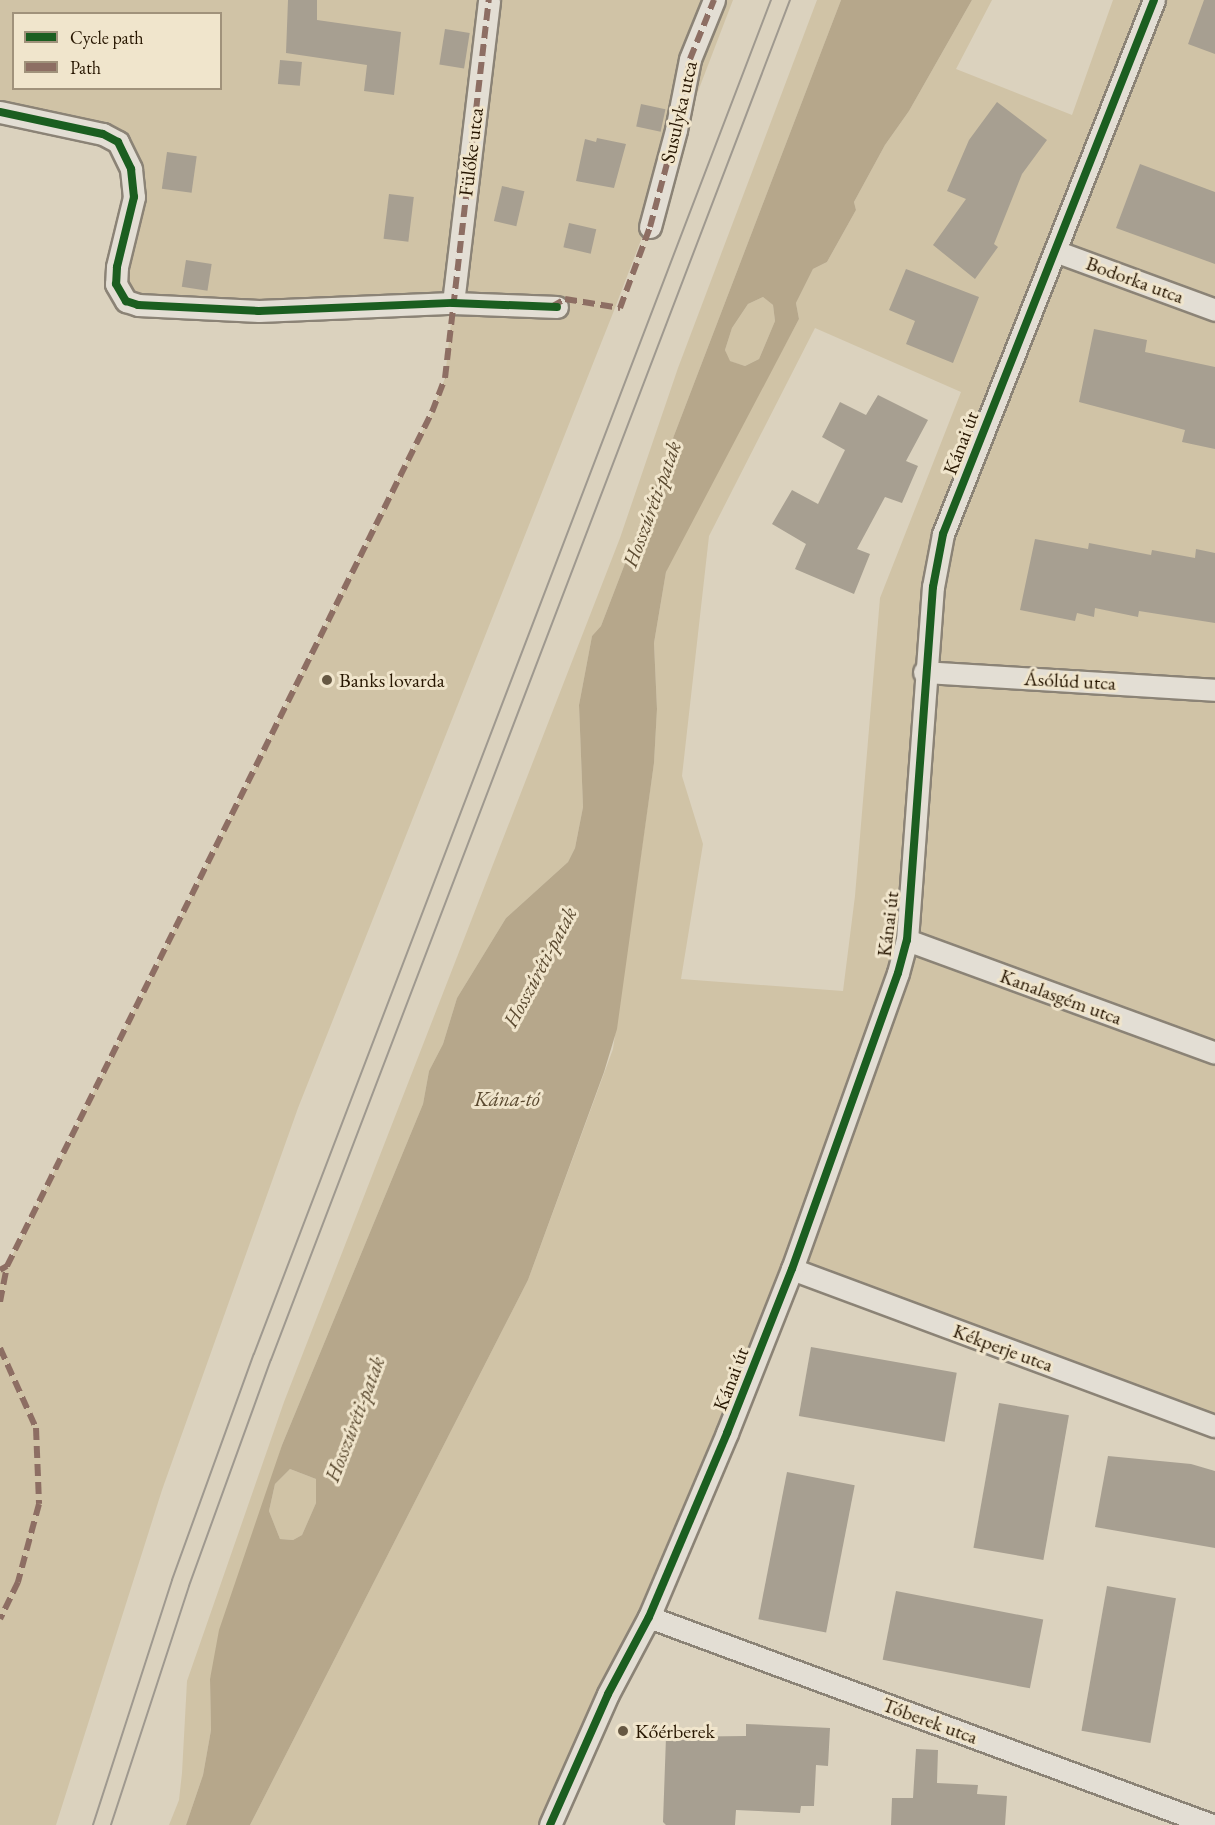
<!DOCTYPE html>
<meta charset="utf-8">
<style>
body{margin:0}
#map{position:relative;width:1215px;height:1825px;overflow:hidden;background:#dbd2be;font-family:"EB Garamond",serif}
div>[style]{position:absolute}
.green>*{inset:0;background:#d0c3a6}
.water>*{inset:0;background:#b6a78b}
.building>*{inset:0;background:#a79f91;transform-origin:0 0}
.roads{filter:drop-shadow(2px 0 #8b8376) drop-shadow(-2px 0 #8b8376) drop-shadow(0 2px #8b8376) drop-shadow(0 -2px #8b8376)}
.street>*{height:21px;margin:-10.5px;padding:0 10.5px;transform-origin:10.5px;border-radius:10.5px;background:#e3ded4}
.tram>*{height:1.5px;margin:-0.75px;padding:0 0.75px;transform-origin:0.75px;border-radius:0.75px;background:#9f998f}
.quiet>*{height:6px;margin-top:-3px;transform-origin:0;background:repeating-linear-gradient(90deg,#8d6e63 0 12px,transparent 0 18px)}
.cycleway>*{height:8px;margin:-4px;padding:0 4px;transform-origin:4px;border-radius:4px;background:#1b5e20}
.dots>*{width:16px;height:16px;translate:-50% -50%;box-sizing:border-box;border:3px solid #f0e5cc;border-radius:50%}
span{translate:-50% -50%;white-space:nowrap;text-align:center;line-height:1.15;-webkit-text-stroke:6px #f0e5cc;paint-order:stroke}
.street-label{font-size:20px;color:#271601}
.poi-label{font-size:20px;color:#271601}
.left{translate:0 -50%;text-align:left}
.water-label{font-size:21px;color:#5a492f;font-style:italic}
.legend{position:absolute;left:12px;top:12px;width:210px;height:78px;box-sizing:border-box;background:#f0e5cc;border:2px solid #a0927b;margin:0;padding:8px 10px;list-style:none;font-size:18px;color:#271601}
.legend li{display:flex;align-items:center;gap:12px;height:30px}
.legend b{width:30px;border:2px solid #a0927b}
</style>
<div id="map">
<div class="green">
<i style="clip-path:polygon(evenodd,0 0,733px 0,613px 313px,298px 1108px,162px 1490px,56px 1825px,0 1825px,0 1270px,7px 1266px,432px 412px,445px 378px,453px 304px,126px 301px,129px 223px,118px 142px,0 112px,0 0,14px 14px,220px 14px,220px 88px,14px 88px,14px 14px)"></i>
<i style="clip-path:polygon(817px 0,841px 0,601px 626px,592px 636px,579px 705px,583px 807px,575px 848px,568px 862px,506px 918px,457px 998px,443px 1044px,429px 1071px,423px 1104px,282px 1445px,210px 1679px,211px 1730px,203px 1775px,186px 1825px,169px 1825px,179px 1800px,182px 1773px,187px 1681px,284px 1402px,620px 538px,678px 368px)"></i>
<i style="clip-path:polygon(evenodd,972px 0,992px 0,956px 69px,1072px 115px,1113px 0,1215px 0,1215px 1426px,792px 1270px,550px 1825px,250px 1825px,528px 1280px,613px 1049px,654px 763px,657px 709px,654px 643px,666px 572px,673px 553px,799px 319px,796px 303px,813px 269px,827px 262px,856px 210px,854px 202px,885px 145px,909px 111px,972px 0,815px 328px,961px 392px,880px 598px,855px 896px,843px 991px,681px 979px,703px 844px,682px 776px,709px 536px,815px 328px)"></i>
<i style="clip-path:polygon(763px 297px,773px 305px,775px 321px,759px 359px,745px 366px,729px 361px,725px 350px,732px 328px,748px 304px)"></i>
<i style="clip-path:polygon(290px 1469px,316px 1479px,316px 1503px,302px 1535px,293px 1540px,280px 1539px,269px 1511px,275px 1484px)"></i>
</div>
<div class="water">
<i style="clip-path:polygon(evenodd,841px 0,972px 0,909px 111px,885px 145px,854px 202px,856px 210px,827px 262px,813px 269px,796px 303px,799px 319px,666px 572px,654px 643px,657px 709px,654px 763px,617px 1029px,604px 1072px,528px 1280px,250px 1825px,186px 1825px,203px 1775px,211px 1730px,210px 1679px,219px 1630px,282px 1445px,423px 1104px,429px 1071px,443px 1044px,457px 998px,506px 918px,568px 862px,575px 848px,583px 807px,579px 705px,592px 636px,601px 626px,841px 0,763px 297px,773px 305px,775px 321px,759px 359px,745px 366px,730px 361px,725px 350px,732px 328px,748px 304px,763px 297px,841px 0,290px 1469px,316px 1479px,316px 1503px,302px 1535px,293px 1540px,280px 1539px,269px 1511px,275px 1484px,290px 1469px)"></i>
</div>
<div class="building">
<i style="clip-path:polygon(288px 0,317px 0,317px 20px,401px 32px,394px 95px,364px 91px,367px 65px,286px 53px)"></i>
<i style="clip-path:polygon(1204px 0,1215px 0,1215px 54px,1188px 44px)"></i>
<i style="left:445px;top:29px;width:25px;height:36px;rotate:9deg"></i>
<i style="left:280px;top:60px;width:22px;height:24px;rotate:5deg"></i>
<i style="clip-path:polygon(997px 102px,1047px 140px,1022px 174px,994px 244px,998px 247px,975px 279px,933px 245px,966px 199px,947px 191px,969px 140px)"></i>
<i style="left:641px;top:104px;width:25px;height:23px;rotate:12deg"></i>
<i style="clip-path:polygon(597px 138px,626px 144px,614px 188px,576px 181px,585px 139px,596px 142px)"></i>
<i style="left:167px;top:152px;width:30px;height:37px;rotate:8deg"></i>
<i style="clip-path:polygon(1140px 164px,1215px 192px,1215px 264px,1116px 228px)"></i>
<i style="left:502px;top:186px;width:23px;height:36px;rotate:13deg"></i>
<i style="left:389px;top:194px;width:25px;height:45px;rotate:7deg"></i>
<i style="left:569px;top:223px;width:28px;height:25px;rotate:13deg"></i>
<i style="left:186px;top:260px;width:26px;height:27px;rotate:9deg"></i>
<i style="clip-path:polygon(906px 269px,979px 297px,953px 363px,906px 344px,915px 321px,889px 310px)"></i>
<i style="clip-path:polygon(1094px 329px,1147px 340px,1145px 352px,1215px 367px,1215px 449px,1182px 442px,1185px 430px,1079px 402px)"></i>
<i style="clip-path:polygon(878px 395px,928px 420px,906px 461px,918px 466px,902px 503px,885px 497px,857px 549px,870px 554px,854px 594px,795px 569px,806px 544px,772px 524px,792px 490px,818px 504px,845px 450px,822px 437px,840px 402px,866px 415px)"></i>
<i style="clip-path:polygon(1035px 539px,1088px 549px,1089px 543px,1151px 555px,1152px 550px,1195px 558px,1196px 549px,1215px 553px,1215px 623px,1139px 611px,1138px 617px,1095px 608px,1094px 617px,1077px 613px,1075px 621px,1020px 610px)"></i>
<i style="left:811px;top:1347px;width:148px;height:70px;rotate:10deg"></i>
<i style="left:999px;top:1403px;width:71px;height:147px;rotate:10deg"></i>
<i style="clip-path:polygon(1108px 1456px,1191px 1464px,1215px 1471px,1215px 1548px,1095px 1527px)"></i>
<i style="left:787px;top:1472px;width:69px;height:150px;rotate:11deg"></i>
<i style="left:1107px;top:1586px;width:70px;height:147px;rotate:10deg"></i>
<i style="left:896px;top:1591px;width:150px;height:70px;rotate:11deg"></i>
<i style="clip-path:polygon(746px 1724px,830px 1728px,828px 1766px,816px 1765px,814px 1806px,801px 1806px,800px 1813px,736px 1810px,735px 1825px,666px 1825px,663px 1822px,666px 1737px,746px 1736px)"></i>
<i style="clip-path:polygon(916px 1749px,938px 1750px,937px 1783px,978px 1785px,977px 1794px,1007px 1796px,1005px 1825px,891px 1825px,892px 1798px,913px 1798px)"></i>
</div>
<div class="roads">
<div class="street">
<i style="left:0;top:112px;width:105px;rotate:12.1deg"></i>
<i style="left:103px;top:134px;width:17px;rotate:28deg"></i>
<i style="left:118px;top:142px;width:30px;rotate:64deg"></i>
<i style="left:131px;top:169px;width:28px;rotate:84deg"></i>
<i style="left:134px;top:197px;width:72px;rotate:103.7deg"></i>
<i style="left:117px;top:267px;width:17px;rotate:93deg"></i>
<i style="left:116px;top:284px;width:20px;rotate:60deg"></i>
<i style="left:126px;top:301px;width:13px;rotate:18deg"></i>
<i style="left:138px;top:305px;width:121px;rotate:2.8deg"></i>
<i style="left:259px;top:311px;width:194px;rotate:-2.4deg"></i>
<i style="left:453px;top:303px;width:104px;rotate:2.2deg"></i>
<i style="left:650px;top:227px;width:100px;rotate:-75deg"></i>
<i style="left:676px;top:130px;width:72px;rotate:-78.8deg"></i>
<i style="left:690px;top:59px;width:64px;rotate:-67.9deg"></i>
<i style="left:1055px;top:251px;width:171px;rotate:20.2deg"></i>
<i style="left:453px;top:303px;width:305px;rotate:-83.2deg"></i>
<i style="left:924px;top:672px;width:292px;rotate:3.5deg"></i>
<i style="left:907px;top:940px;width:328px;rotate:20.1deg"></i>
<i style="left:792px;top:1269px;width:451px;rotate:20.4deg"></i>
<i style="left:649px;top:1617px;width:600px;rotate:20.28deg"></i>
<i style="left:550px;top:1825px;width:143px;rotate:-66.1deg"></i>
<i style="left:608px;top:1694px;width:87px;rotate:-62deg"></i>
<i style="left:649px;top:1617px;width:200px;rotate:-67deg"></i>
<i style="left:727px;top:1433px;width:176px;rotate:-68.4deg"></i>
<i style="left:792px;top:1269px;width:314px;rotate:-70.3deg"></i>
<i style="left:898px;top:973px;width:34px;rotate:-75deg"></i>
<i style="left:907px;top:940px;width:354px;rotate:-85.8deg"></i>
<i style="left:933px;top:587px;width:54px;rotate:-79.3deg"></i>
<i style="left:943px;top:534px;width:574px;rotate:-68.44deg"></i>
</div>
</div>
<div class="tram">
<i style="left:93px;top:1825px;width:257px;rotate:-72.1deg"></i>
<i style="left:172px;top:1580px;width:240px;rotate:-70.1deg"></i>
<i style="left:254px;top:1354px;width:1449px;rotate:-69.1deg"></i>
<i style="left:111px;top:1825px;width:251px;rotate:-71.9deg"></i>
<i style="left:189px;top:1586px;width:240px;rotate:-70.1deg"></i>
<i style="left:271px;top:1360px;width:1456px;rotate:-69.11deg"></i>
</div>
<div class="quiet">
<i style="left:551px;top:307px;width:16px;rotate:-30deg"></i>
<i style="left:565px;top:299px;width:56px;rotate:9.3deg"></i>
<i style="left:620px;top:308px;width:86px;rotate:-69.7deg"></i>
<i style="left:650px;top:227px;width:100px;rotate:-75deg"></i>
<i style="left:676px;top:130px;width:72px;rotate:-78.8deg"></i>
<i style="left:690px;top:59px;width:64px;rotate:-67.9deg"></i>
<i style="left:0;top:1270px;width:8px;rotate:-30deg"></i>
<i style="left:7px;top:1266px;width:954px;rotate:-63.54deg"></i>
<i style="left:432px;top:412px;width:36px;rotate:-69deg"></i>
<i style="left:445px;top:378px;width:381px;rotate:-83.4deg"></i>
<i style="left:0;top:1302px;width:37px;rotate:-79deg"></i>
<i style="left:0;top:1348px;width:88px;rotate:65.8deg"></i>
<i style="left:36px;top:1428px;width:76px;rotate:87.7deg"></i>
<i style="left:39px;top:1504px;width:81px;rotate:105.1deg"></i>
<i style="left:18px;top:1582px;width:41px;rotate:115.9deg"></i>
</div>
<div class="cycleway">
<i style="left:0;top:112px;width:105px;rotate:12.1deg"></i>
<i style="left:103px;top:134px;width:17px;rotate:28deg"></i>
<i style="left:118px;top:142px;width:30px;rotate:64deg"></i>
<i style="left:131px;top:169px;width:28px;rotate:84deg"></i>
<i style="left:134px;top:197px;width:72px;rotate:103.7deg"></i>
<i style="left:117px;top:267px;width:17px;rotate:93deg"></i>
<i style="left:116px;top:284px;width:20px;rotate:60deg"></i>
<i style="left:126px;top:301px;width:13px;rotate:18deg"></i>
<i style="left:138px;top:305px;width:121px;rotate:2.8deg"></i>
<i style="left:259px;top:311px;width:194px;rotate:-2.4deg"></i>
<i style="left:453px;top:303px;width:104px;rotate:2.2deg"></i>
<i style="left:550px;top:1825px;width:143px;rotate:-66.1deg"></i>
<i style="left:608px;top:1694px;width:87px;rotate:-62deg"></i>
<i style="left:649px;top:1617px;width:200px;rotate:-67deg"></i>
<i style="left:727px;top:1433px;width:176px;rotate:-68.4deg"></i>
<i style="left:792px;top:1269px;width:314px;rotate:-70.3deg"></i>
<i style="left:898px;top:973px;width:34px;rotate:-75deg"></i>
<i style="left:907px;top:940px;width:354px;rotate:-85.8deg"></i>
<i style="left:933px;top:587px;width:54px;rotate:-79.3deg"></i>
<i style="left:943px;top:534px;width:574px;rotate:-68.44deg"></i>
</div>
<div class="dots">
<i style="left:327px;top:680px;background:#665843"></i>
<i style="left:623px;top:1731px;background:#665843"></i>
</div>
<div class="street-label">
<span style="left:679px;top:112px;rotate:-77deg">Susulyka utca</span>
<span style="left:471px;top:152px;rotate:-83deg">Fülőke utca</span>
<span style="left:1135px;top:280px;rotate:20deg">Bodorka utca</span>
<span style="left:961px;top:443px;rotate:-69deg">Kánai út</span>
<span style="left:1070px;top:681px;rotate:3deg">Ásólúd utca</span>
<span style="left:888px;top:924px;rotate:-83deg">Kánai út</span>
<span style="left:1061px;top:997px;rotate:20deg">Kanalasgém utca</span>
<span style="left:1003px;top:1348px;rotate:20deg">Kékperje utca</span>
<span style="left:731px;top:1379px;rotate:-69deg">Kánai út</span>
<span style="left:930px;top:1721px;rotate:20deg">Tóberek utca</span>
</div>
<div class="poi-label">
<span class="left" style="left:339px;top:680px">Banks lovarda</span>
<span class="left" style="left:635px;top:1731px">Kőérberek</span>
</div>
<div class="water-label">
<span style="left:652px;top:504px;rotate:-70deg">Hosszúréti-patak</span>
<span style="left:540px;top:967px;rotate:-62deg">Hosszúréti-patak</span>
<span style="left:507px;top:1099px">Kána-tó</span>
<span style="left:355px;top:1419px;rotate:-69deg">Hosszúréti-patak</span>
</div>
<ul class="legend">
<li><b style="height:8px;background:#1b5e20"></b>Cycle path</li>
<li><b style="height:8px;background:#8d6e63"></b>Path</li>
</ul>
</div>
